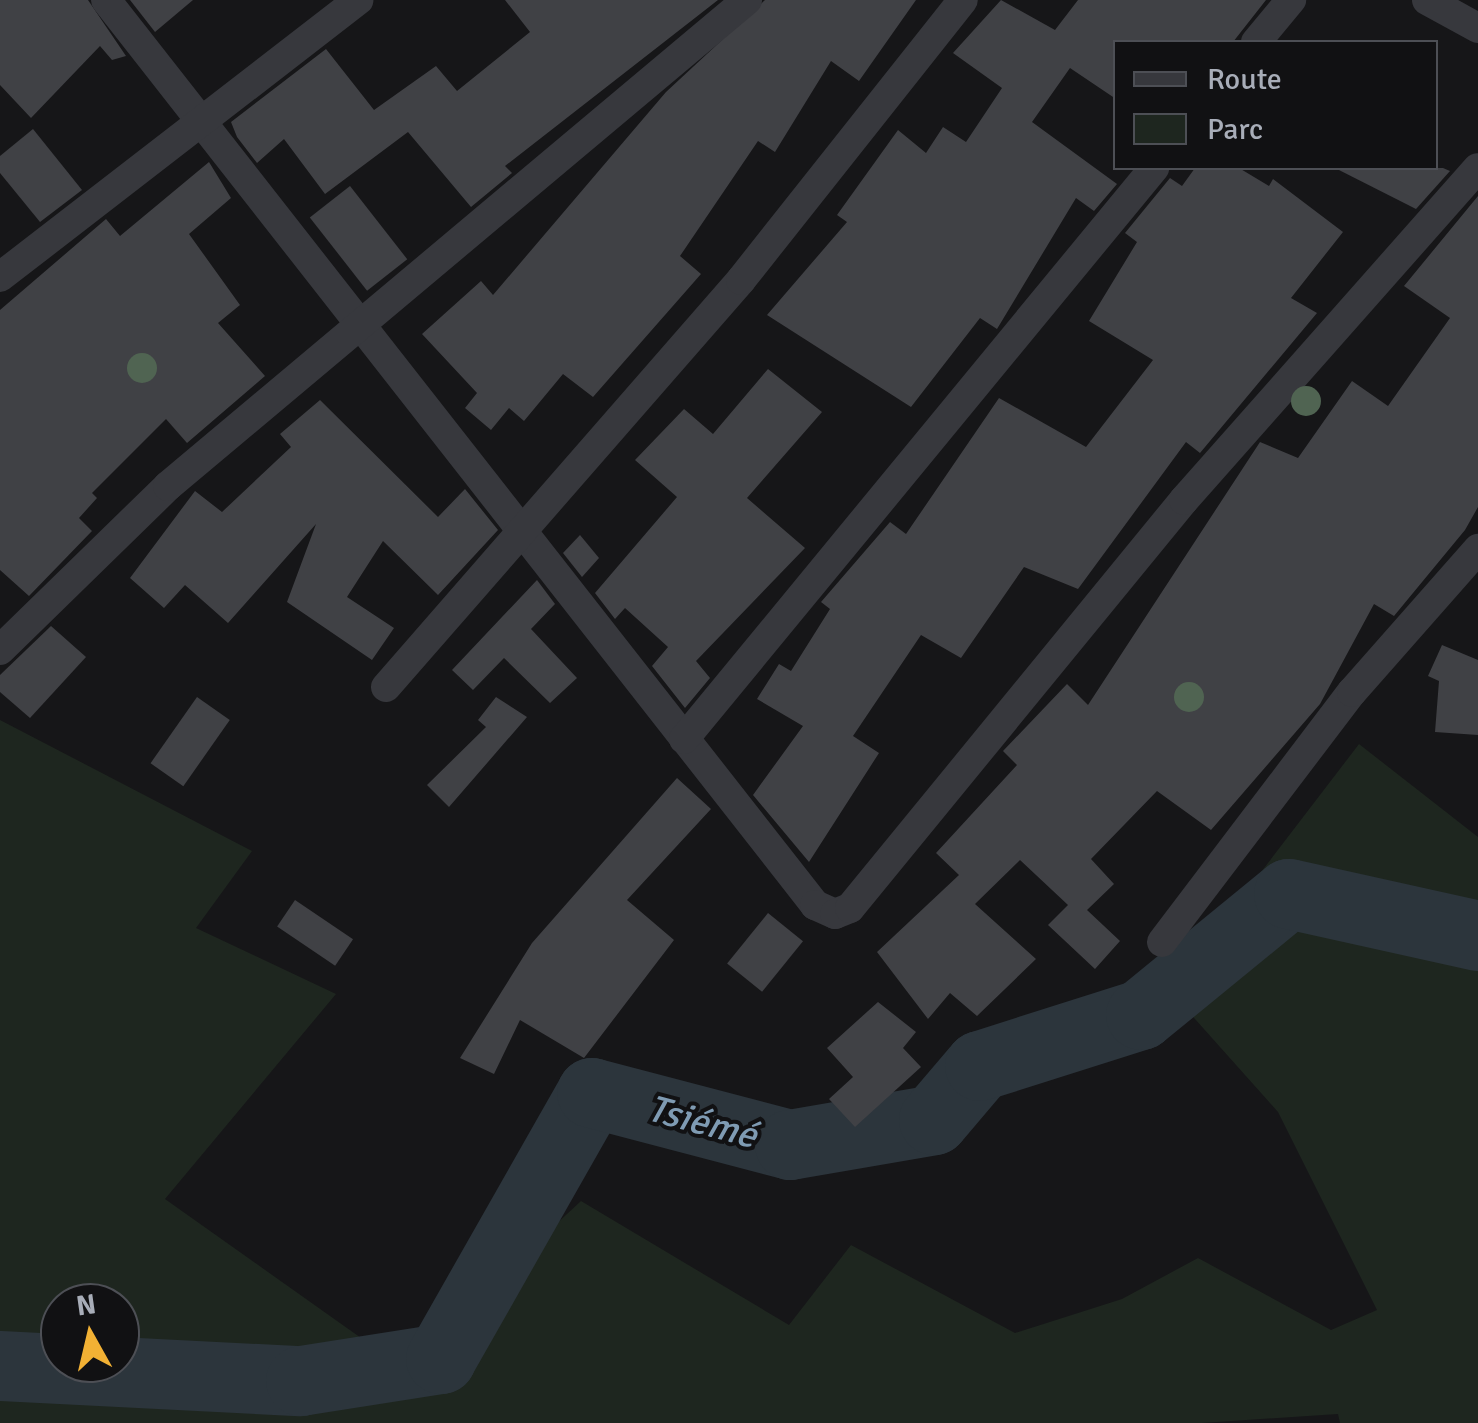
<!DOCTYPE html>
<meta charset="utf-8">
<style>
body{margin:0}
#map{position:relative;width:1478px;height:1423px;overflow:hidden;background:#161618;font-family:Signika,sans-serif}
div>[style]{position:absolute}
.green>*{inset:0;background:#1e261f}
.river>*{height:70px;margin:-35px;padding:0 35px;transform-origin:35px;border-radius:35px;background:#2c353c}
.building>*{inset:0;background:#404145;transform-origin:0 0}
.street>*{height:30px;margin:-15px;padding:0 15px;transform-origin:15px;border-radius:15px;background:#37383d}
.trees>*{width:30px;height:30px;margin:-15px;border-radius:50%;background:#506452}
span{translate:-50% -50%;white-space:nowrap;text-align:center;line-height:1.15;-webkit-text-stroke:8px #111113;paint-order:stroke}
.water-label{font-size:38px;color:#7f9bb3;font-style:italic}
.legend{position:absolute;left:1113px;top:40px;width:325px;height:130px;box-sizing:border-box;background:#111113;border:2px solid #4d4f55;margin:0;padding:12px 18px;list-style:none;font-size:30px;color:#a8adb8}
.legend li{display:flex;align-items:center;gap:20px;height:50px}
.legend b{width:50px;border:2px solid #4d4f55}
.north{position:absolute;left:40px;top:1283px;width:100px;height:100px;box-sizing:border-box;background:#111113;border:2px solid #4d4f55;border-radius:50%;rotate:352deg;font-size:28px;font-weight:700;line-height:40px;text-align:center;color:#a8adb8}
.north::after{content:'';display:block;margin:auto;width:35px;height:45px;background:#f2b134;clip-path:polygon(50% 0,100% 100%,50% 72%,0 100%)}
</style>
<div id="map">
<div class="green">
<i style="clip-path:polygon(evenodd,0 720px,252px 851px,196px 928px,336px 994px,165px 1199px,402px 1367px,581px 1201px,789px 1325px,851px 1245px,1015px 1333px,1122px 1299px,1198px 1258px,1331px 1330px,1377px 1310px,1278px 1112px,1170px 991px,1359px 744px,1478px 837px,1478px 1423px,1340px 1423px,1338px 1414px,1202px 1423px,0 1423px,0 720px,60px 1303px,120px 1303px,120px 1363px,60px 1363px,60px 1303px)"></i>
</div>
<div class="river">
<i style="left:0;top:1366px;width:301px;rotate:2.9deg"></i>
<i style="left:301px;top:1381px;width:142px;rotate:-8.9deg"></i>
<i style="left:441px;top:1359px;width:306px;rotate:-60.4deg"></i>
<i style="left:592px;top:1093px;width:205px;rotate:14.7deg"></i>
<i style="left:790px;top:1145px;width:146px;rotate:-9.8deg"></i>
<i style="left:934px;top:1120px;width:71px;rotate:-49.6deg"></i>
<i style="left:980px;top:1066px;width:169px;rotate:-17.6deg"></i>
<i style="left:1141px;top:1015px;width:191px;rotate:-39.3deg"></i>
<i style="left:1289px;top:894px;width:194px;rotate:12.5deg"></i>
</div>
<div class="building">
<i style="clip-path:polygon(0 0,88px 0,126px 56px,112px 60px,100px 46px,31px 118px,0 85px)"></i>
<i style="clip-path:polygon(130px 0,193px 0,155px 32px)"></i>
<i style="clip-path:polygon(505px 0,718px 0,505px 166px,512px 173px,471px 207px,408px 132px,325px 194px,284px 139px,257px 163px,237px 137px,231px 122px,326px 49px,374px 110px,436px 66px,457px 91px,530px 32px)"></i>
<i style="clip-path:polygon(765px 0,916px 0,859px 81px,831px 61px,775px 152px,758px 141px,680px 256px,701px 274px,593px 397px,563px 374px,524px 421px,509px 408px,491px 430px,465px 408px,477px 393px,422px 334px,481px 281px,493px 295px,666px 92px)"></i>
<i style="clip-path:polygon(1001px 0,1055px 30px,1078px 0,1266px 0,1233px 42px,1116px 42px,1116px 99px,1070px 68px,1032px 122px,1117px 184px,1094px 211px,1076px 198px,997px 329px,980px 318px,911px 407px,767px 315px,847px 222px,837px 215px,898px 130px,926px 153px,943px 127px,966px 142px,1002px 88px,953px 53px)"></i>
<i style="clip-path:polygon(33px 129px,82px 190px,40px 222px,0 173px,0 156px)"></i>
<i style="clip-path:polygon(209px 162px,231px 198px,189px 234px,240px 305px,218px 323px,265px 376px,187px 443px,166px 419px,92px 493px,97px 498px,79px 518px,92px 531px,29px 596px,0 570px,0 310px,106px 219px,120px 236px)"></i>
<i style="clip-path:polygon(1195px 168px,1239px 168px,1269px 186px,1273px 179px,1343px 232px,1291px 298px,1317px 313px,1200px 453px,1186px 442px,1078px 589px,1024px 567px,961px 658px,921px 635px,853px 736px,879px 753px,809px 862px,753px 795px,803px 726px,757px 699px,779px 664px,791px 671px,830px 609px,821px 602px,890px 522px,906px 534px,999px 398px,1086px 447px,1153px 360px,1089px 321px,1137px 242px,1125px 233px,1170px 178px,1182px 186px)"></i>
<i style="clip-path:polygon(1335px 168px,1443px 168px,1450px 171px,1416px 209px)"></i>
<i style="left:350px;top:186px;width:93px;height:51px;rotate:52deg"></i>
<i style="clip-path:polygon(1478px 196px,1478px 507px,1465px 530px,1394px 616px,1374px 604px,1320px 704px,1211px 830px,1157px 791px,1091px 859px,1114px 884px,1087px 910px,1120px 941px,1095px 969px,1048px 925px,1068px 905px,1020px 860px,975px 904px,1036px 959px,977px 1016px,950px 993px,928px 1019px,877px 952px,959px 875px,936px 853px,1017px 765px,1003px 751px,1067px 684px,1088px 705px,1260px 442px,1298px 458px,1352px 381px,1388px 406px,1450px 318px,1404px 286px)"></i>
<i style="clip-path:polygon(768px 369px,822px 412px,747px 498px,805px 548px,696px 661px,710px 678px,685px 708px,652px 666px,668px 647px,625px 608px,615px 619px,595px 593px,677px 497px,635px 460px,684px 409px,713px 434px)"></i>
<i style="clip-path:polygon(320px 400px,438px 517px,465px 489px,498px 530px,438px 595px,383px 541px,347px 597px,394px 628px,372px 660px,287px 602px,316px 524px,228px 623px,185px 585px,164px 608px,130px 578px,195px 491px,222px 512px,291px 447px,280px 434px)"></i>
<i style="clip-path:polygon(580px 535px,599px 558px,582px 577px,563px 553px)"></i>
<i style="clip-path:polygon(537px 580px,555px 604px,531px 629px,577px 678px,550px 703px,504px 658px,473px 690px,452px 670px)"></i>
<i style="clip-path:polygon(51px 626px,86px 657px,30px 718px,0 692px,0 675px)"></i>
<i style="clip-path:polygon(1442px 645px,1478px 660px,1478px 735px,1435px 732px,1439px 681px,1428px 676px)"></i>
<i style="left:197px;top:697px;width:40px;height:81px;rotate:35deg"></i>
<i style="clip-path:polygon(496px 697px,527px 717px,449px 807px,427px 785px,486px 727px,478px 720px)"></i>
<i style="clip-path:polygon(677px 778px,711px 809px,627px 900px,674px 940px,584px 1058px,520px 1020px,494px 1074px,460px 1058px,532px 943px)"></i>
<i style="left:295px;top:900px;width:70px;height:32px;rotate:34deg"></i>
<i style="left:768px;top:913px;width:45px;height:65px;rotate:39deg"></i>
<i style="clip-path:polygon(878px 1002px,916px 1032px,903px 1048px,921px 1067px,855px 1127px,829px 1099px,853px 1077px,827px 1048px)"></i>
</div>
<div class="street">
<i style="left:106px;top:0;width:1150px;rotate:51.92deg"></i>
<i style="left:815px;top:905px;width:22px;rotate:24deg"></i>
<i style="left:835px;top:914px;width:16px;rotate:-22deg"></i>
<i style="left:850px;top:908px;width:527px;rotate:-50.7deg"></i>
<i style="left:1184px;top:500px;width:443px;rotate:-48.5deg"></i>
<i style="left:1427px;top:0;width:58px;rotate:28.8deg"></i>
<i style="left:1256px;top:42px;width:55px;rotate:-50.2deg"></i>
<i style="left:0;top:277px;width:453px;rotate:-37.7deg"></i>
<i style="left:0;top:650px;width:235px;rotate:-44.3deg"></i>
<i style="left:168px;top:486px;width:756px;rotate:-40.01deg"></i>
<i style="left:386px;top:687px;width:540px;rotate:-48.9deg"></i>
<i style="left:741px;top:280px;width:357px;rotate:-51.6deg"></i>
<i style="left:684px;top:739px;width:740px;rotate:-50.54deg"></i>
<i style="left:1162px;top:942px;width:314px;rotate:-52.8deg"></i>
<i style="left:1352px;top:692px;width:191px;rotate:-48.6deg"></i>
</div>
<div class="trees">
<i style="left:142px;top:368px"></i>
<i style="left:1306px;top:401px"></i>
<i style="left:1189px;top:697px"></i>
</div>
<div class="water-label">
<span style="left:702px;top:1122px;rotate:15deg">Tsiémé</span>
</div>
<ul class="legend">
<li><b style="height:12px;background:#37383d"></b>Route</li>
<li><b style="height:28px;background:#1e261f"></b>Parc</li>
</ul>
<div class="north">N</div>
</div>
